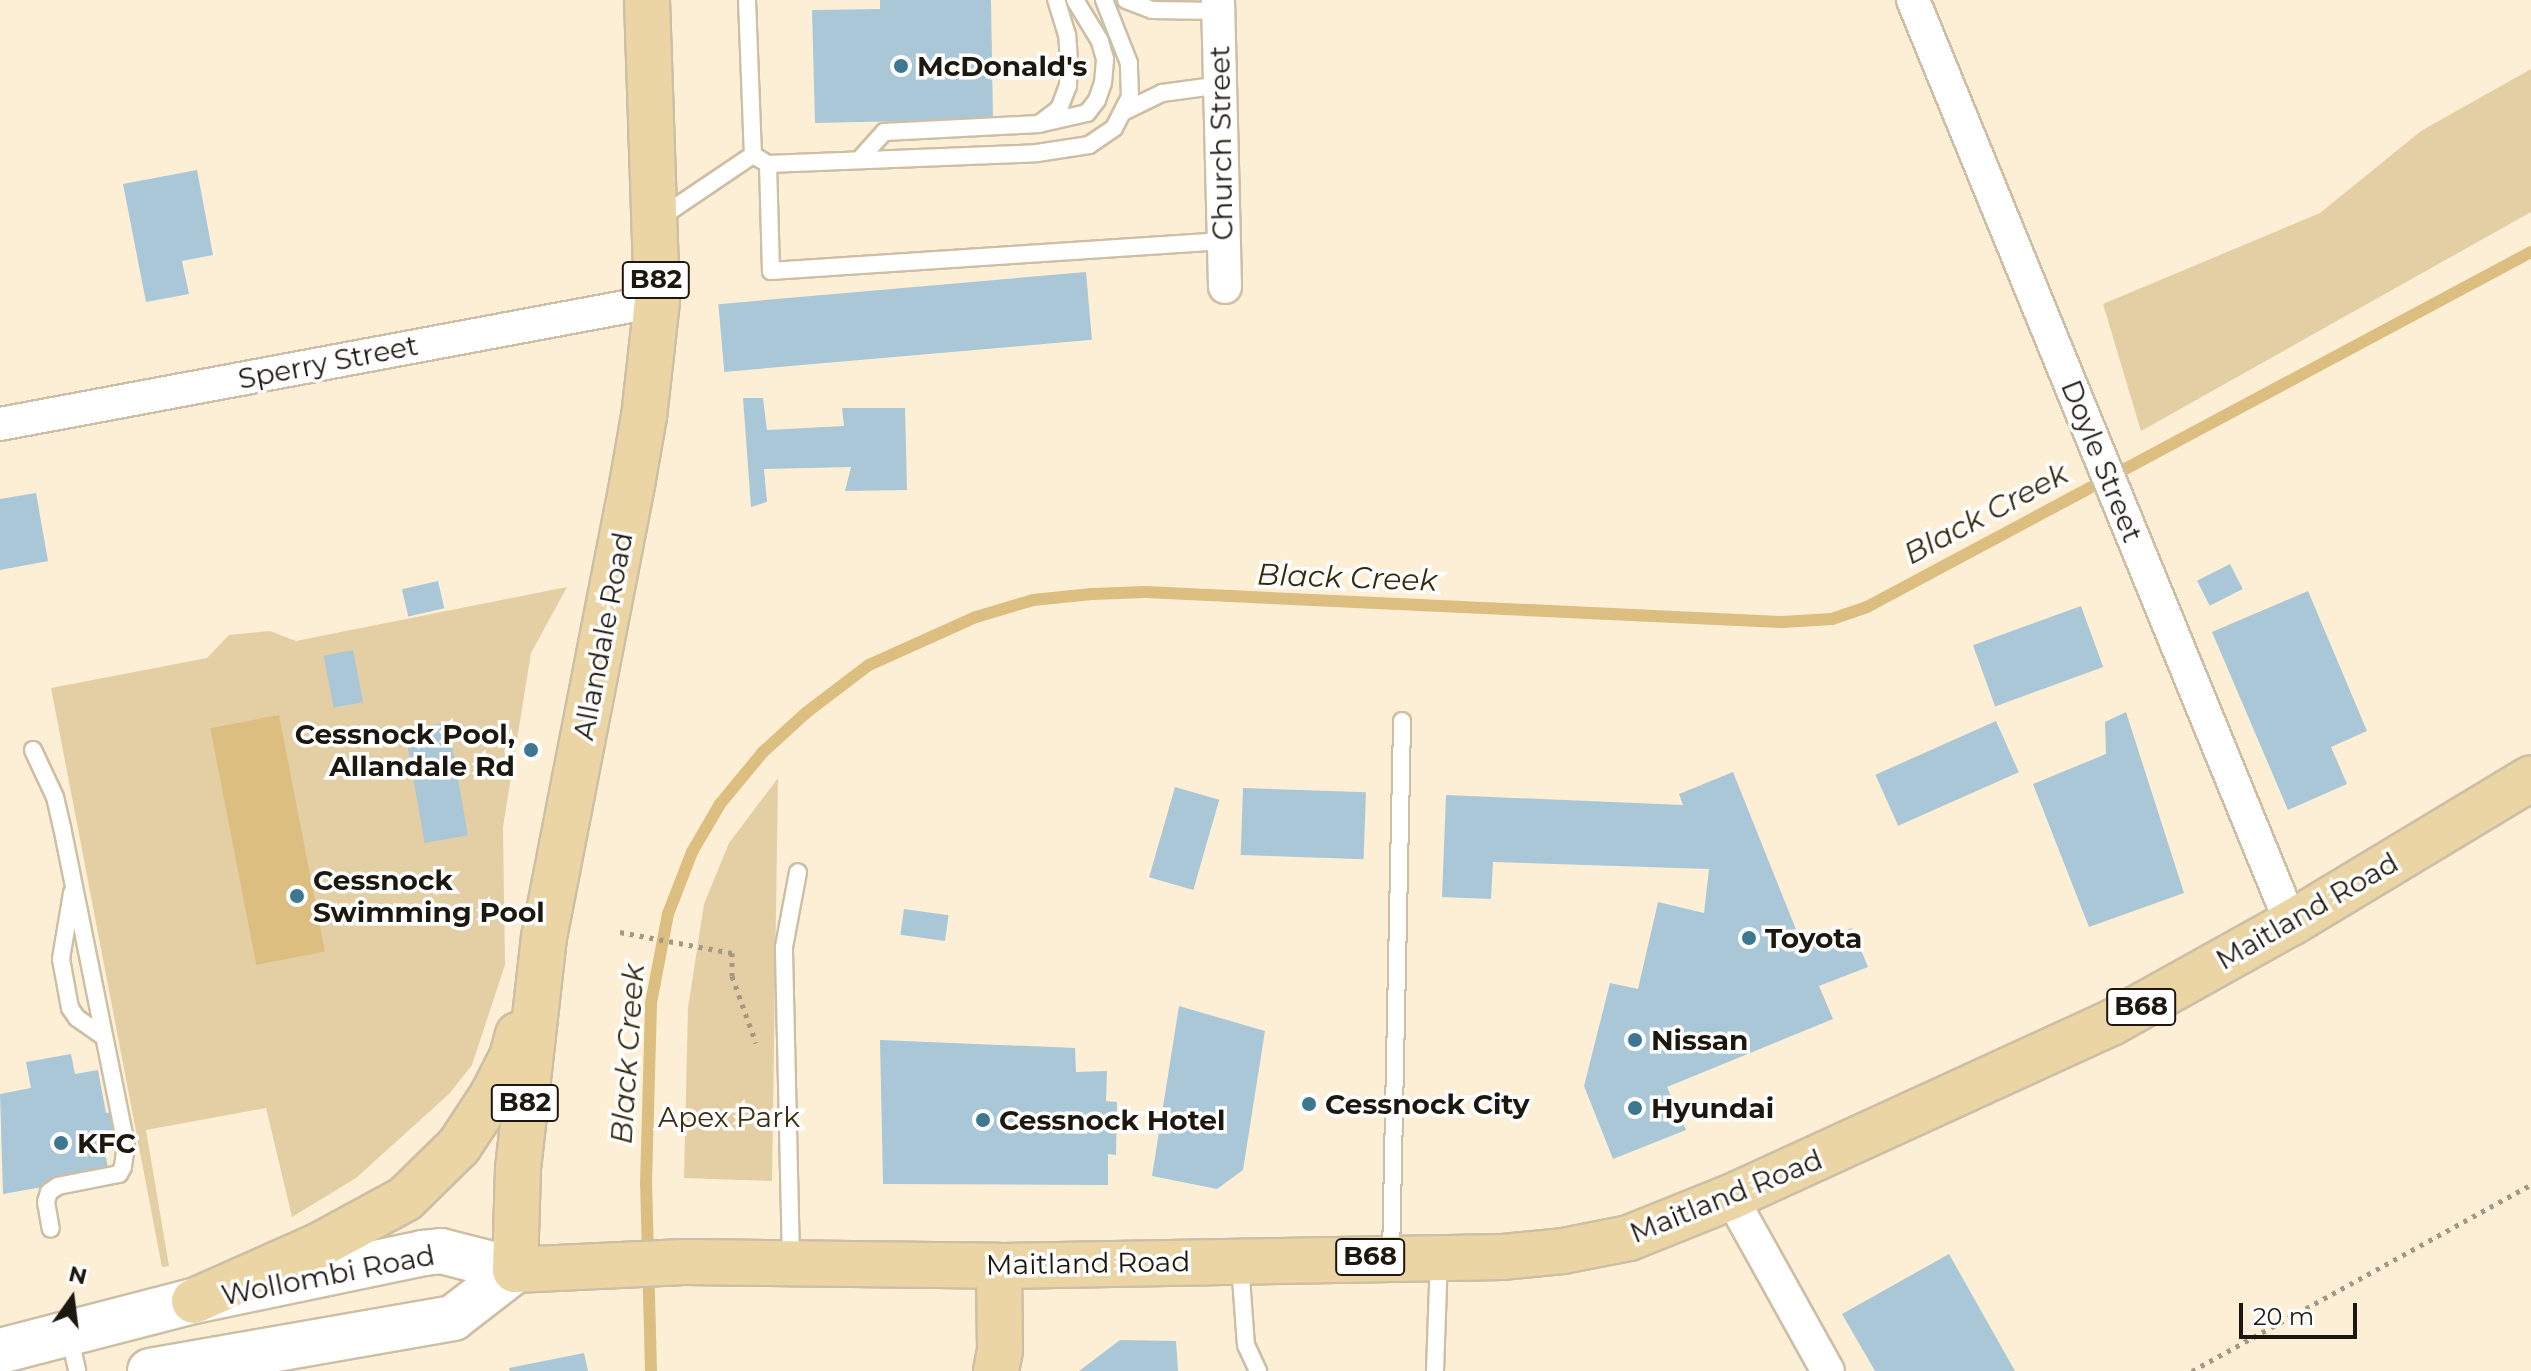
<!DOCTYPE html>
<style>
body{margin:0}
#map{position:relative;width:2531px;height:1371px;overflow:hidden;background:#fdefd5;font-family:Montserrat,sans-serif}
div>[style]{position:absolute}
.green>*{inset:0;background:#e4cfa5}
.water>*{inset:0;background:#dcbe80;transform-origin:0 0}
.stream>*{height:12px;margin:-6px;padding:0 6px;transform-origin:6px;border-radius:6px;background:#dcbe80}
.building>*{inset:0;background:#a9c7d6;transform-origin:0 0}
.path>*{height:5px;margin-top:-2.5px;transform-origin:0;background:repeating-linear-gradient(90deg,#a29885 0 4px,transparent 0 10px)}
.roads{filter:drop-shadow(2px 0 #ccbfa5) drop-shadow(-2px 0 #ccbfa5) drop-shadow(0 2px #ccbfa5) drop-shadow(0 -2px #ccbfa5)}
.lane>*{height:16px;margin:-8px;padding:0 8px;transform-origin:8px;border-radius:8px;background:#fff}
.street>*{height:32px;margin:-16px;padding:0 16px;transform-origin:16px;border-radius:16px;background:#fff}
.secondary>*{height:44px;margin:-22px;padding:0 22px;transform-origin:22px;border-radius:22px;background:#fff}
.primary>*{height:44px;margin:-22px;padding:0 22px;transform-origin:22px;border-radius:22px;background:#ecd5a4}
.dots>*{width:22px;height:22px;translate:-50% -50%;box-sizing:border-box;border:4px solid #fff;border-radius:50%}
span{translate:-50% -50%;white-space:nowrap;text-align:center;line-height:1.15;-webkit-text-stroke:7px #fff;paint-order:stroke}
.shield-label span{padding:2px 6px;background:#fff;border:2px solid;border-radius:6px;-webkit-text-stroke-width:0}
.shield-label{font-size:26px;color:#1d180f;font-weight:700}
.poi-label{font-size:28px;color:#1d180f;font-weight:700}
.left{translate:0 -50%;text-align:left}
.right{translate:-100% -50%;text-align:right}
.street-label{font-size:28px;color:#1d180f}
.park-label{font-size:28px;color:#3a2d10}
.water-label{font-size:30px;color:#362a0d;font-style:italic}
.north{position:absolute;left:32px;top:1259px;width:80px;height:80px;-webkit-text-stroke:6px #fff;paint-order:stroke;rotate:14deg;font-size:22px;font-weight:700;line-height:32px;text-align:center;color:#1d180f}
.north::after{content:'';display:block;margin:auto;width:28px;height:36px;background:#1d180f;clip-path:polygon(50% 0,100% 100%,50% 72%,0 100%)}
.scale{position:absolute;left:2239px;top:1303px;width:118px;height:36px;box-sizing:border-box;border:4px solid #1d180f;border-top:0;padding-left:10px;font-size:24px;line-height:28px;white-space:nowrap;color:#1d180f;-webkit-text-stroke:6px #fff;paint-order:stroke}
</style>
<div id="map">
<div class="green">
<i style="clip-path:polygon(2531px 69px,2531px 212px,2141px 431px,2103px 304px,2320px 213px,2421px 131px)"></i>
<i style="clip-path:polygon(567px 587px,531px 653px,503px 827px,505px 965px,472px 1065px,449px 1094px,356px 1178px,292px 1217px,266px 1108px,146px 1130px,169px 1266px,162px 1267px,51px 688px,207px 658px,229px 635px,270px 631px,296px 641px)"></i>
<i style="clip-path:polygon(778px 778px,772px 1181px,684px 1178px,688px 1008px,704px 904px,729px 843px)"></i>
</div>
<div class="water">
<i style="left:279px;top:715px;width:241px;height:70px;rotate:79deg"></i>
</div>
<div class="stream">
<i style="left:651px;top:1371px;width:187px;rotate:-91.5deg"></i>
<i style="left:646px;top:1184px;width:181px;rotate:-88.4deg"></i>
<i style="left:651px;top:1003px;width:91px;rotate:-79.2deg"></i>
<i style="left:668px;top:914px;width:66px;rotate:-68.8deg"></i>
<i style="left:692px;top:852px;width:56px;rotate:-59.7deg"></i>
<i style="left:720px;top:804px;width:67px;rotate:-50.4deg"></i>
<i style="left:763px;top:752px;width:59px;rotate:-42.3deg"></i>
<i style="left:807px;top:712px;width:78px;rotate:-37.2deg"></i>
<i style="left:869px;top:665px;width:117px;rotate:-24.2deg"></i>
<i style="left:976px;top:617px;width:59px;rotate:-16.6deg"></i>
<i style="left:1033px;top:600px;width:59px;rotate:-5.8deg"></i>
<i style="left:1092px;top:594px;width:53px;rotate:-2.2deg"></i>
<i style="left:1145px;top:592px;width:638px;rotate:2.7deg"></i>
<i style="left:1782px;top:622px;width:50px;rotate:-3.4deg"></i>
<i style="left:1832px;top:619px;width:37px;rotate:-19deg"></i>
<i style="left:1867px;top:607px;width:753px;rotate:-28.13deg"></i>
</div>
<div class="building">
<i style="clip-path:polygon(880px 0,991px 0,993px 119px,815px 123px,812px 10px,880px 9px)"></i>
<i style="clip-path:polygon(197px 170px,213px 255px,182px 261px,189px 294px,146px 302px,123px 184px)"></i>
<i style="left:1086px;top:272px;width:68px;height:369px;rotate:85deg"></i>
<i style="clip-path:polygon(743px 398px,763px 398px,767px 430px,844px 426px,842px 408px,905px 408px,907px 490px,845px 491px,851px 467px,764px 469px,767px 502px,751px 507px)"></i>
<i style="clip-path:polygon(36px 493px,48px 561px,0 570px,0 499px)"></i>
<i style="left:2230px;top:564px;width:28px;height:37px;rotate:63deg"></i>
<i style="left:438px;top:581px;width:28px;height:37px;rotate:77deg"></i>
<i style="clip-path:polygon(2308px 591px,2367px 731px,2331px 747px,2347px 784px,2288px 810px,2212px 632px)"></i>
<i style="left:2081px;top:606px;width:65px;height:115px;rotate:70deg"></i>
<i style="left:353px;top:650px;width:53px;height:30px;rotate:79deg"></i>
<i style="clip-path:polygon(2126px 712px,2184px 893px,2089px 927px,2033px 784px,2106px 754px,2105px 722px)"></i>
<i style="left:1996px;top:721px;width:56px;height:132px;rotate:66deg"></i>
<i style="left:448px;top:722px;width:115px;height:44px;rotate:80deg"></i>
<i style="clip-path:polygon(1733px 772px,1803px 947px,1852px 928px,1868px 967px,1819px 986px,1833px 1019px,1667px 1087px,1686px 1130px,1613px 1159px,1584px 1086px,1610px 983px,1638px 989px,1658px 902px,1704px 913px,1709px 869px,1493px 862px,1491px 899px,1442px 897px,1446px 795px,1683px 805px,1679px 794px)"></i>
<i style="left:1175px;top:787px;width:46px;height:94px;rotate:16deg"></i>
<i style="left:1243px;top:788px;width:123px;height:67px;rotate:2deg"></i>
<i style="left:904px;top:909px;width:45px;height:26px;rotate:8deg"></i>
<i style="clip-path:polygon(1179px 1006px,1265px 1031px,1243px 1170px,1217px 1189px,1152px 1176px)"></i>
<i style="clip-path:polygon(880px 1040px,1075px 1048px,1076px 1072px,1107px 1071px,1106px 1101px,1117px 1102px,1116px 1155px,1108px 1154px,1108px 1185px,883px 1184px)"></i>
<i style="clip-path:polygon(71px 1054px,75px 1074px,98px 1070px,106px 1113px,129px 1109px,134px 1135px,103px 1141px,108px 1168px,80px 1173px,83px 1191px,67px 1194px,65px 1183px,3px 1194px,0 1094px,31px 1088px,26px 1062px)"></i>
<i style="clip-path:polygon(1949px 1254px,2015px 1371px,1875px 1371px,1842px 1314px)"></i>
<i style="clip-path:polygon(1120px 1340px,1176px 1341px,1178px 1371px,1079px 1371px)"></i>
<i style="clip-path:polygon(584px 1353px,588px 1371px,510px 1371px,509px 1368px)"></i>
</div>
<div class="path">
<i style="left:620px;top:932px;width:114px;rotate:10.6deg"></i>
<i style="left:732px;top:953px;width:23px;rotate:90deg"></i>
<i style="left:732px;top:976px;width:71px;rotate:70.3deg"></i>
<i style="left:2192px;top:1371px;width:387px;rotate:-28.8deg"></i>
</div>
<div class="roads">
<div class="lane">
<i style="left:747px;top:0;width:155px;rotate:87.8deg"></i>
<i style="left:753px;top:155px;width:17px;rotate:31deg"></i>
<i style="left:768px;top:164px;width:269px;rotate:-2.3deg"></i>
<i style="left:1037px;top:153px;width:53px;rotate:-8.7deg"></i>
<i style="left:1089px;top:145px;width:30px;rotate:-34deg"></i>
<i style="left:1114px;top:128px;width:35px;rotate:-63deg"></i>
<i style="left:1130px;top:97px;width:34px;rotate:-92deg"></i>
<i style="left:1129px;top:63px;width:68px;rotate:-111.6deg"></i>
<i style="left:1126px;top:0;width:28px;rotate:21deg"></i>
<i style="left:1152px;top:10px;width:66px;rotate:0.9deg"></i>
<i style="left:1125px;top:111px;width:41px;rotate:-25.9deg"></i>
<i style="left:1162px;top:93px;width:60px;rotate:-7.7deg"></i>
<i style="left:1043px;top:123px;width:45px;rotate:-12.8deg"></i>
<i style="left:1087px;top:113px;width:16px;rotate:-52deg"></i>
<i style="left:1097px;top:100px;width:18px;rotate:-71deg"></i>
<i style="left:1103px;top:83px;width:24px;rotate:-85deg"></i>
<i style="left:1105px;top:59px;width:19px;rotate:-106deg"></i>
<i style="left:1100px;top:41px;width:48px;rotate:-121.4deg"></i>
<i style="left:859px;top:160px;width:38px;rotate:-48deg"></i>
<i style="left:884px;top:132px;width:155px;rotate:-3deg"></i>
<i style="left:1039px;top:124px;width:25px;rotate:-37deg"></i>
<i style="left:1059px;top:109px;width:25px;rotate:-69deg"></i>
<i style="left:1068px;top:86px;width:25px;rotate:-88deg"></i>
<i style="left:1069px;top:61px;width:26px;rotate:-94deg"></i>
<i style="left:1067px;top:35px;width:37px;rotate:-107deg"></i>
<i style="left:768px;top:164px;width:107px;rotate:88.4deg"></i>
<i style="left:771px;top:271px;width:453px;rotate:-3.8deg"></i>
<i style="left:658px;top:219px;width:115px;rotate:-34deg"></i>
<i style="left:33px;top:750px;width:52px;rotate:64.9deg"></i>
<i style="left:55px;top:797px;width:31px;rotate:77deg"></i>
<i style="left:62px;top:827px;width:324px;rotate:78.6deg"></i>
<i style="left:126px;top:1145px;width:22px;rotate:98deg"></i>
<i style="left:123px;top:1167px;width:8px;rotate:120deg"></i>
<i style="left:119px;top:1174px;width:62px;rotate:168.9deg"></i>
<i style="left:58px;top:1186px;width:11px;rotate:146deg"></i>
<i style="left:49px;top:1192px;width:10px;rotate:107deg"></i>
<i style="left:46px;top:1202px;width:27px;rotate:80deg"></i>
<i style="left:72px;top:893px;width:67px;rotate:99.5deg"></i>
<i style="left:61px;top:959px;width:50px;rotate:79.6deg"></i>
<i style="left:70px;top:1008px;width:12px;rotate:55deg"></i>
<i style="left:77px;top:1018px;width:33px;rotate:35deg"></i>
<i style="left:1391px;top:1257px;width:536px;rotate:-88.82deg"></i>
<i style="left:791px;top:1260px;width:313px;rotate:-91.3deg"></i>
<i style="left:784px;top:947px;width:76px;rotate:-79.4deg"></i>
<i style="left:1240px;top:1264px;width:81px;rotate:85.8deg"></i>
<i style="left:1246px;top:1345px;width:29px;rotate:65deg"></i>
<i style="left:69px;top:1335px;width:37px;rotate:77deg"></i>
<i style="left:1435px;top:1371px;width:113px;rotate:-88deg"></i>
</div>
<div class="street">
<i style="left:1218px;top:0;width:287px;rotate:88.6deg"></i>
<i style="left:1913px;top:0;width:997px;rotate:67.73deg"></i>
<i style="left:0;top:424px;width:668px;rotate:-10.6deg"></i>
<i style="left:1731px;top:1197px;width:199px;rotate:60.9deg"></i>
</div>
<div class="secondary">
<i style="left:0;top:1351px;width:200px;rotate:-14.5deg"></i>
<i style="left:194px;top:1301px;width:234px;rotate:-11.8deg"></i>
<i style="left:423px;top:1253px;width:18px;rotate:-6deg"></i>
<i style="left:441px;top:1251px;width:76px;rotate:14.4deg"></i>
<i style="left:150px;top:1371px;width:308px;rotate:-9.9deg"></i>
<i style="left:453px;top:1318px;width:78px;rotate:-37.7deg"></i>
</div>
<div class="primary">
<i style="left:647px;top:0;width:301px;rotate:88.1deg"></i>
<i style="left:657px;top:301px;width:116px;rotate:96.4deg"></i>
<i style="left:644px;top:416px;width:70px;rotate:99.9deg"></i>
<i style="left:632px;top:485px;width:460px;rotate:101deg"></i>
<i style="left:544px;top:937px;width:233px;rotate:96.4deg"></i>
<i style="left:518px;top:1169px;width:101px;rotate:91.7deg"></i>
<i style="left:515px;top:1270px;width:169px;rotate:-2.7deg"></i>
<i style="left:684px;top:1262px;width:315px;rotate:0.7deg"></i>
<i style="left:999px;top:1266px;width:504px;rotate:-1.02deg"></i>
<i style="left:1503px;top:1257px;width:60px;rotate:-5.7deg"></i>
<i style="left:1563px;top:1251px;width:67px;rotate:-11.1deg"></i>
<i style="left:1629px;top:1238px;width:110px;rotate:-21.9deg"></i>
<i style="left:1731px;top:1197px;width:418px;rotate:-24.6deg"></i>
<i style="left:2111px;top:1023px;width:206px;rotate:-29.1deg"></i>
<i style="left:2291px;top:923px;width:280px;rotate:-31.1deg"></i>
<i style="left:194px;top:1301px;width:136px;rotate:-23.9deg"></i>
<i style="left:318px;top:1246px;width:99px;rotate:-28.4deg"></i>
<i style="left:405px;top:1199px;width:76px;rotate:-44.5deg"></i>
<i style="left:459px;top:1146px;width:60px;rotate:-56.6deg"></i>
<i style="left:492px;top:1096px;width:44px;rotate:-62.9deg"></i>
<i style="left:512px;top:1057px;width:23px;rotate:-75deg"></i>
<i style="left:996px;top:1371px;width:21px;rotate:-79deg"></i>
<i style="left:1000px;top:1350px;width:84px;rotate:-90.7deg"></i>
</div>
</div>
<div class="dots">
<i style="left:901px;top:66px;background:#3d7790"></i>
<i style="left:531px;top:750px;background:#3d7790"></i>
<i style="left:297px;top:896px;background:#3d7790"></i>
<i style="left:1749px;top:938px;background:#3d7790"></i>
<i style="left:1635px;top:1040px;background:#3d7790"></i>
<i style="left:1309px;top:1104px;background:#3d7790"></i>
<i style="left:1635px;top:1108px;background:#3d7790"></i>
<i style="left:983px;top:1120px;background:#3d7790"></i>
<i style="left:61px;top:1143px;background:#3d7790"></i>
</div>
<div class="shield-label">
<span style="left:656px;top:280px">B82</span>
<span style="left:2141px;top:1007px">B68</span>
<span style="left:525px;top:1103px">B82</span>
<span style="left:1370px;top:1257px">B68</span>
</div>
<div class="poi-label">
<span class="left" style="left:917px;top:66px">McDonald's</span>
<span class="right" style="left:515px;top:750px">Cessnock Pool,<br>Allandale Rd</span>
<span class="left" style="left:313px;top:896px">Cessnock<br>Swimming Pool</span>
<span class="left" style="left:1765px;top:938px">Toyota</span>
<span class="left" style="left:1651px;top:1040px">Nissan</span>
<span class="left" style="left:1325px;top:1104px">Cessnock City</span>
<span class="left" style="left:1651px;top:1108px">Hyundai</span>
<span class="left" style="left:999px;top:1120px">Cessnock Hotel</span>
<span class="left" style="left:77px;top:1143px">KFC</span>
</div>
<div class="street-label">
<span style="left:1221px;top:143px;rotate:-91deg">Church Street</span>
<span style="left:328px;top:362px;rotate:-11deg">Sperry Street</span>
<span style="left:2102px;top:461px;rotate:68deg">Doyle Street</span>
<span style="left:603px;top:636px;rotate:-79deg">Allandale Road</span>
<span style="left:2307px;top:911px;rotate:-30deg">Maitland Road</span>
<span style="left:1726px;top:1196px;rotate:-22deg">Maitland Road</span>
<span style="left:1088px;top:1263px;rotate:-1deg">Maitland Road</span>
<span style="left:328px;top:1275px;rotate:-11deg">Wollombi Road</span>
</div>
<div class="park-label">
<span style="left:729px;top:1117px">Apex Park</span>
</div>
<div class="water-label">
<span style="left:1986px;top:514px;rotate:-28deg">Black Creek</span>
<span style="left:1347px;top:578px;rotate:2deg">Black Creek</span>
<span style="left:628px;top:1054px;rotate:-86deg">Black Creek</span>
</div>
<div class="north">N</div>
<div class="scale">20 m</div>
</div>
